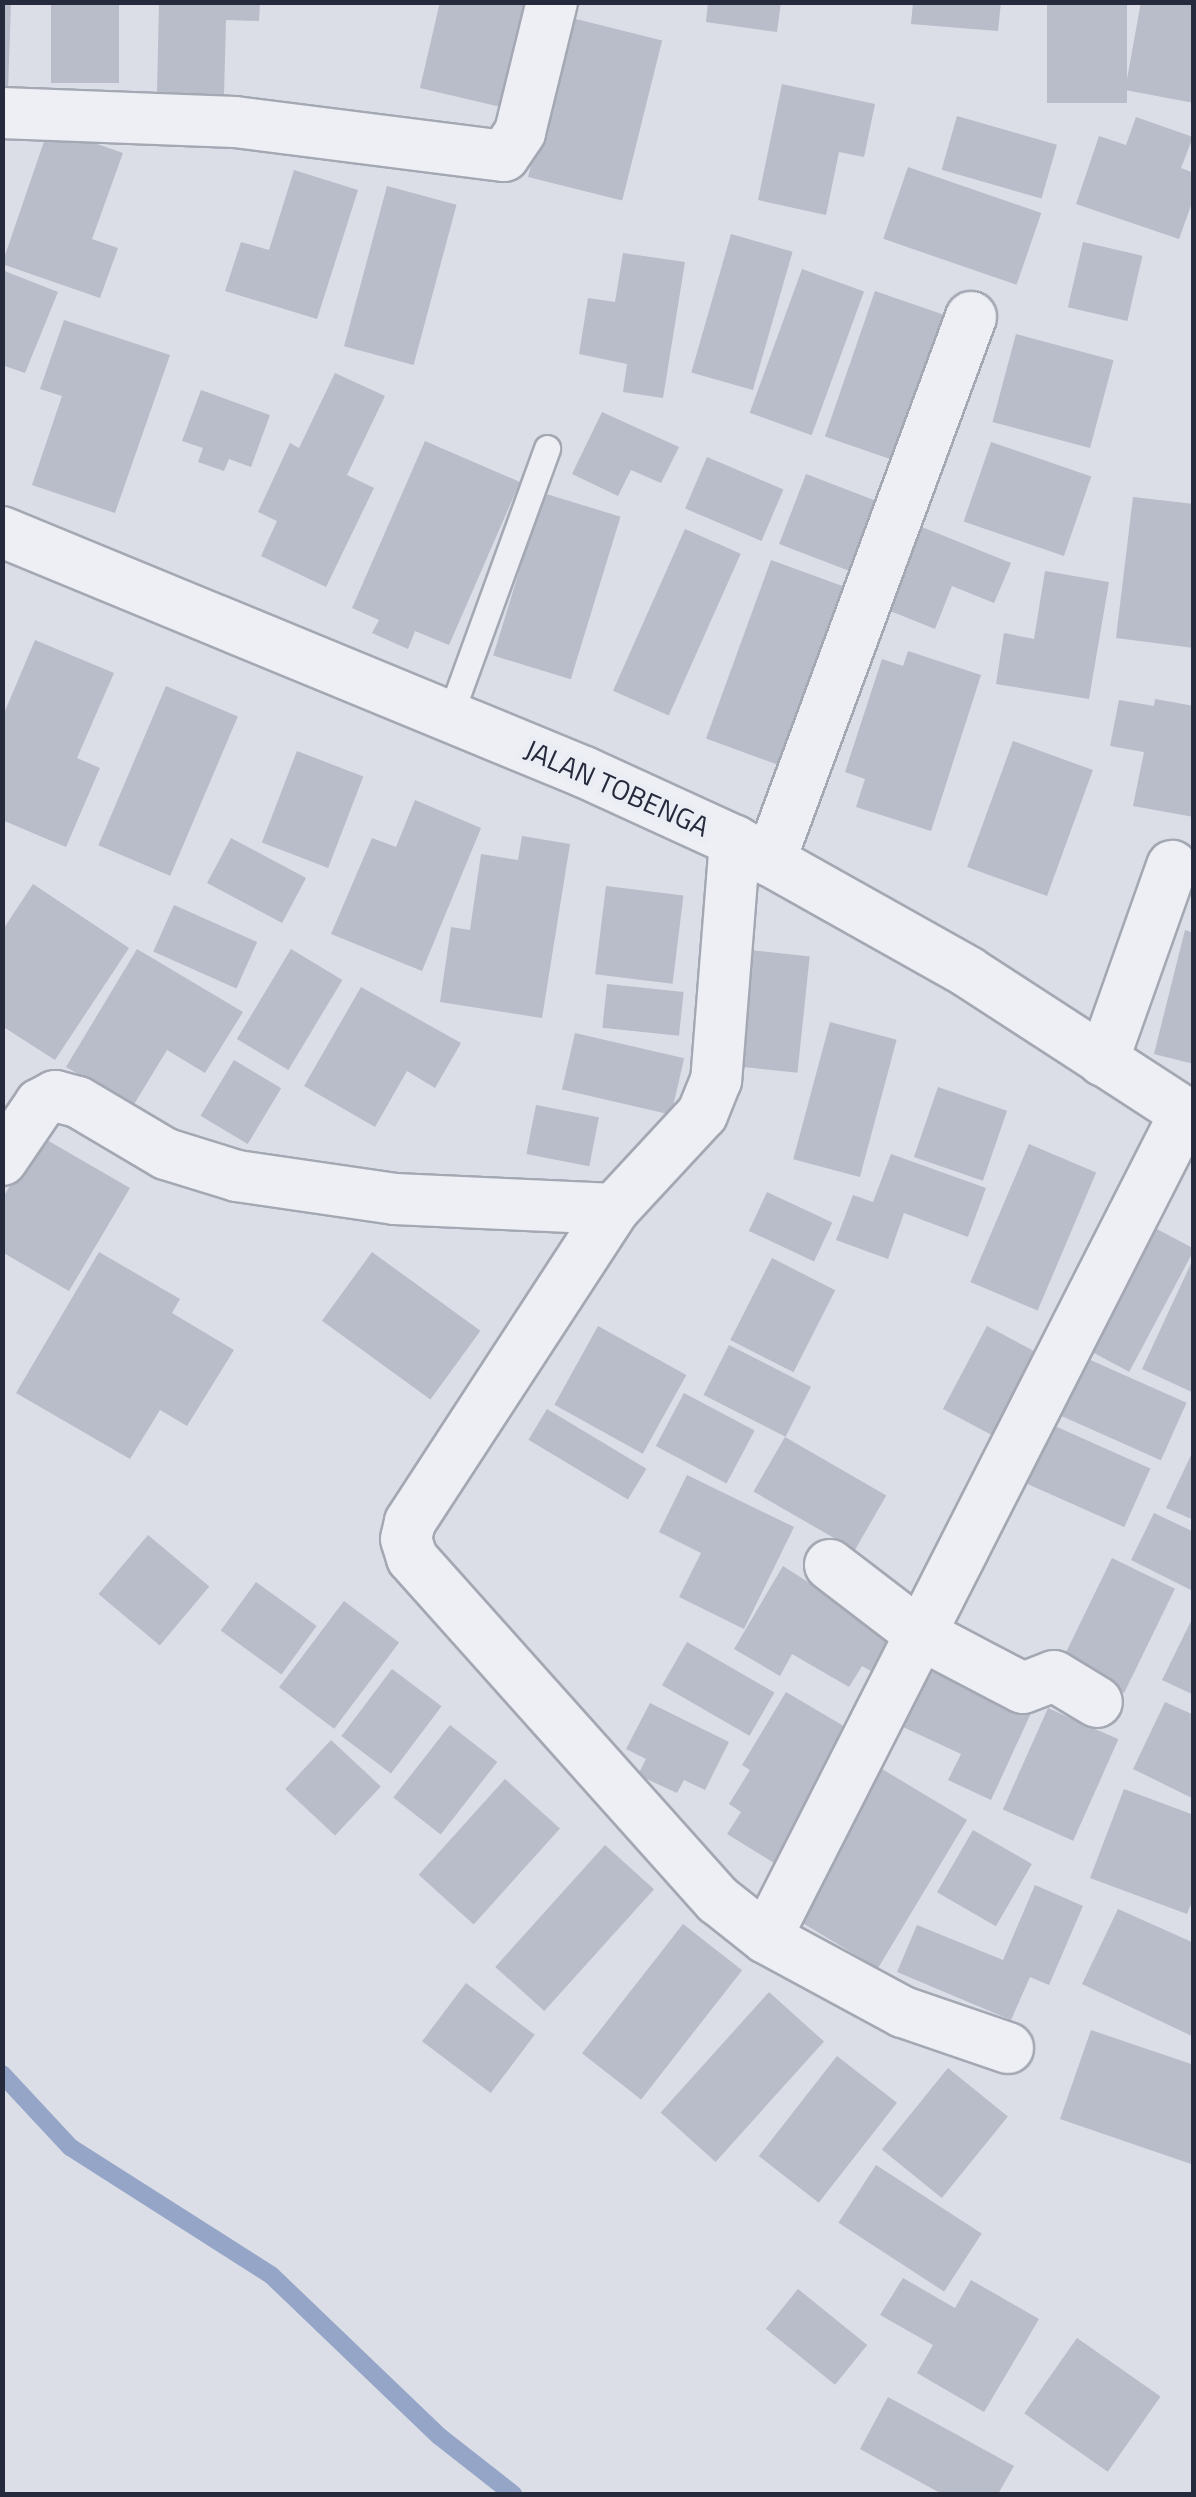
<!DOCTYPE html>
<style>
body{margin:0}
#map{position:relative;width:1196px;height:2497px;overflow:hidden;background:#dbdee6;font-family:"Titillium Web",sans-serif}
div>[style]{position:absolute}
.stream>*{height:18px;margin:-9px;padding:0 9px;transform-origin:9px;border-radius:9px;background:#95a5c8}
.building>*{inset:0;background:#b9bcc9;transform-origin:0 0}
.roads{filter:drop-shadow(2px 0 #a4a8b3) drop-shadow(-2px 0 #a4a8b3) drop-shadow(0 2px #a4a8b3) drop-shadow(0 -2px #a4a8b3)}
.service>*{height:25px;margin:-12.5px;padding:0 12.5px;transform-origin:12.5px;border-radius:12.5px;background:#eeeff5}
.minor>*{height:50px;margin:-25px;padding:0 25px;transform-origin:25px;border-radius:25px;background:#eeeff5}
span{translate:-50% -50%;white-space:nowrap;text-align:center;line-height:1.15;-webkit-text-stroke:10px #ebedf4;paint-order:stroke}
.street-label{font-size:28px;color:#252a3c}
.frame{position:absolute;inset:0;border:5px solid #252a3c;pointer-events:none}
</style>
<div id="map">
<div class="stream">
<i style="left:2px;top:2074px;width:100px;rotate:47deg"></i>
<i style="left:70px;top:2147px;width:238px;rotate:32.5deg"></i>
<i style="left:271px;top:2275px;width:233px;rotate:43.8deg"></i>
<i style="left:439px;top:2436px;width:94px;rotate:38.1deg"></i>
</div>
<div class="building">
<i style="clip-path:polygon(2px 2px,11px 2px,8px 91px,2px 91px)"></i>
<i style="left:51px;top:2px;width:68px;height:81px"></i>
<i style="clip-path:polygon(159px 2px,260px 2px,259px 21px,226px 20px,224px 95px,157px 93px)"></i>
<i style="clip-path:polygon(440px 2px,524px 2px,501px 107px,420px 88px)"></i>
<i style="clip-path:polygon(708px 2px,781px 2px,777px 32px,706px 22px)"></i>
<i style="clip-path:polygon(913px 2px,1001px 2px,998px 31px,911px 24px)"></i>
<i style="left:1047px;top:2px;width:80px;height:101px"></i>
<i style="clip-path:polygon(1141px 2px,1194px 2px,1194px 103px,1125px 90px)"></i>
<i style="left:568px;top:17px;width:97px;height:165px;rotate:14deg"></i>
<i style="clip-path:polygon(782px 84px,875px 104px,864px 157px,839px 152px,826px 215px,758px 200px)"></i>
<i style="left:957px;top:116px;width:104px;height:56px;rotate:16deg"></i>
<i style="clip-path:polygon(1136px 117px,1193px 137px,1181px 168px,1194px 173px,1194px 197px,1179px 239px,1076px 204px,1099px 136px,1126px 145px)"></i>
<i style="clip-path:polygon(49px 127px,123px 153px,92px 239px,118px 248px,100px 298px,2px 264px)"></i>
<i style="left:908px;top:167px;width:141px;height:76px;rotate:19deg"></i>
<i style="clip-path:polygon(294px 170px,358px 190px,317px 319px,225px 291px,241px 242px,269px 250px)"></i>
<i style="left:387px;top:186px;width:72px;height:166px;rotate:15deg"></i>
<i style="left:731px;top:234px;width:64px;height:144px;rotate:16deg"></i>
<i style="left:1083px;top:242px;width:61px;height:67px;rotate:13deg"></i>
<i style="clip-path:polygon(623px 253px,685px 262px,663px 398px,623px 392px,627px 364px,579px 354px,588px 298px,615px 302px)"></i>
<i style="left:802px;top:269px;width:66px;height:153px;rotate:20deg"></i>
<i style="clip-path:polygon(2px 270px,58px 292px,25px 373px,2px 365px)"></i>
<i style="left:875px;top:291px;width:82px;height:154px;rotate:19deg"></i>
<i style="clip-path:polygon(64px 320px,170px 355px,115px 513px,32px 485px,62px 396px,40px 389px)"></i>
<i style="left:1016px;top:334px;width:101px;height:91px;rotate:15deg"></i>
<i style="clip-path:polygon(335px 373px,385px 396px,347px 475px,374px 488px,326px 587px,261px 556px,277px 521px,258px 512px,290px 443px,299px 448px)"></i>
<i style="clip-path:polygon(201px 390px,270px 415px,251px 467px,229px 459px,224px 471px,198px 462px,203px 448px,182px 441px)"></i>
<i style="clip-path:polygon(602px 412px,679px 447px,661px 483px,631px 470px,618px 496px,572px 474px)"></i>
<i style="clip-path:polygon(425px 441px,520px 482px,449px 645px,415px 631px,408px 649px,372px 633px,379px 620px,352px 608px)"></i>
<i style="left:991px;top:442px;width:106px;height:84px;rotate:19deg"></i>
<i style="left:707px;top:457px;width:83px;height:56px;rotate:23deg"></i>
<i style="left:806px;top:474px;width:79px;height:75px;rotate:21deg"></i>
<i style="left:543px;top:493px;width:81px;height:170px;rotate:17deg"></i>
<i style="clip-path:polygon(1133px 497px,1194px 504px,1194px 648px,1116px 638px)"></i>
<i style="clip-path:polygon(917px 525px,1011px 563px,994px 603px,952px 586px,935px 629px,883px 608px)"></i>
<i style="left:685px;top:529px;width:61px;height:177px;rotate:24deg"></i>
<i style="left:771px;top:560px;width:84px;height:190px;rotate:20deg"></i>
<i style="clip-path:polygon(1045px 571px,1109px 582px,1089px 699px,996px 684px,1004px 633px,1034px 639px)"></i>
<i style="clip-path:polygon(35px 640px,114px 673px,77px 758px,100px 768px,66px 847px,2px 820px,2px 718px)"></i>
<i style="clip-path:polygon(908px 651px,981px 675px,931px 831px,856px 807px,865px 779px,845px 772px,882px 659px,903px 666px)"></i>
<i style="left:166px;top:686px;width:78px;height:173px;rotate:23deg"></i>
<i style="clip-path:polygon(1155px 699px,1194px 706px,1194px 817px,1133px 806px,1144px 752px,1110px 746px,1119px 700px,1154px 706px)"></i>
<i style="left:1013px;top:741px;width:85px;height:134px;rotate:20deg"></i>
<i style="left:297px;top:751px;width:71px;height:98px;rotate:21deg"></i>
<i style="clip-path:polygon(415px 800px,481px 828px,422px 971px,331px 934px,372px 838px,396px 847px)"></i>
<i style="clip-path:polygon(522px 836px,570px 844px,542px 1018px,440px 1002px,451px 927px,470px 930px,481px 854px,518px 860px)"></i>
<i style="left:231px;top:838px;width:85px;height:51px;rotate:28deg"></i>
<i style="clip-path:polygon(33px 884px,129px 948px,55px 1060px,2px 1026px,2px 931px)"></i>
<i style="left:606px;top:886px;width:78px;height:89px;rotate:7deg"></i>
<i style="left:174px;top:905px;width:91px;height:51px;rotate:24deg"></i>
<i style="clip-path:polygon(1185px 930px,1194px 933px,1194px 1064px,1154px 1054px)"></i>
<i style="clip-path:polygon(137px 949px,243px 1012px,205px 1073px,167px 1050px,133px 1106px,66px 1067px)"></i>
<i style="left:291px;top:949px;width:60px;height:105px;rotate:31deg"></i>
<i style="left:749px;top:950px;width:61px;height:117px;rotate:6deg"></i>
<i style="left:607px;top:984px;width:77px;height:44px;rotate:6deg"></i>
<i style="clip-path:polygon(361px 987px,461px 1043px,435px 1088px,407px 1071px,375px 1127px,304px 1086px)"></i>
<i style="left:830px;top:1022px;width:69px;height:142px;rotate:15deg"></i>
<i style="left:575px;top:1033px;width:112px;height:58px;rotate:13deg"></i>
<i style="left:234px;top:1060px;width:55px;height:65px;rotate:31deg"></i>
<i style="left:938px;top:1087px;width:73px;height:74px;rotate:19deg"></i>
<i style="left:536px;top:1105px;width:64px;height:50px;rotate:11deg"></i>
<i style="clip-path:polygon(40px 1136px,130px 1188px,69px 1291px,2px 1252px,2px 1199px)"></i>
<i style="left:1029px;top:1144px;width:73px;height:150px;rotate:23deg"></i>
<i style="clip-path:polygon(891px 1154px,986px 1188px,968px 1237px,904px 1213px,888px 1259px,836px 1240px,853px 1195px,873px 1202px)"></i>
<i style="left:767px;top:1192px;width:72px;height:43px;rotate:25deg"></i>
<i style="left:1138px;top:1219px;width:64px;height:139px;rotate:28deg"></i>
<i style="clip-path:polygon(99px 1252px,180px 1299px,172px 1313px,234px 1350px,187px 1426px,160px 1410px,130px 1459px,16px 1393px)"></i>
<i style="left:372px;top:1252px;width:134px;height:85px;rotate:36deg"></i>
<i style="clip-path:polygon(1194px 1257px,1194px 1393px,1142px 1369px)"></i>
<i style="left:772px;top:1258px;width:71px;height:92px;rotate:27deg"></i>
<i style="left:598px;top:1326px;width:101px;height:90px;rotate:29deg"></i>
<i style="left:987px;top:1326px;width:67px;height:94px;rotate:28deg"></i>
<i style="left:729px;top:1345px;width:92px;height:56px;rotate:27deg"></i>
<i style="left:1086px;top:1358px;width:110px;height:63px;rotate:24deg"></i>
<i style="left:684px;top:1393px;width:80px;height:60px;rotate:28deg"></i>
<i style="left:547px;top:1409px;width:116px;height:36px;rotate:31deg"></i>
<i style="left:1048px;top:1423px;width:112px;height:64px;rotate:24deg"></i>
<i style="left:785px;top:1437px;width:117px;height:63px;rotate:30deg"></i>
<i style="clip-path:polygon(1194px 1449px,1194px 1520px,1166px 1508px)"></i>
<i style="clip-path:polygon(687px 1475px,794px 1527px,744px 1629px,679px 1597px,701px 1553px,659px 1532px)"></i>
<i style="clip-path:polygon(1154px 1513px,1194px 1532px,1191px 1590px,1131px 1560px)"></i>
<i style="left:148px;top:1535px;width:80px;height:77px;rotate:40deg"></i>
<i style="left:1112px;top:1558px;width:70px;height:116px;rotate:26deg"></i>
<i style="clip-path:polygon(783px 1566px,907px 1646px,887px 1680px,862px 1666px,849px 1687px,792px 1654px,780px 1676px,734px 1649px)"></i>
<i style="left:256px;top:1582px;width:75px;height:60px;rotate:36deg"></i>
<i style="left:344px;top:1601px;width:69px;height:108px;rotate:37deg"></i>
<i style="clip-path:polygon(1194px 1615px,1194px 1695px,1162px 1680px)"></i>
<i style="left:687px;top:1642px;width:101px;height:50px;rotate:30deg"></i>
<i style="clip-path:polygon(918px 1661px,1031px 1713px,991px 1800px,948px 1780px,961px 1754px,890px 1721px)"></i>
<i style="left:392px;top:1669px;width:62px;height:84px;rotate:37deg"></i>
<i style="clip-path:polygon(786px 1692px,864px 1738px,796px 1841px,789px 1837px,774px 1863px,727px 1834px,741px 1812px,729px 1804px,750px 1770px,742px 1765px)"></i>
<i style="clip-path:polygon(1165px 1702px,1194px 1715px,1194px 1799px,1133px 1769px)"></i>
<i style="clip-path:polygon(650px 1703px,729px 1742px,705px 1790px,684px 1780px,677px 1793px,638px 1775px,646px 1759px,626px 1749px)"></i>
<i style="left:1048px;top:1708px;width:77px;height:111px;rotate:24deg"></i>
<i style="left:450px;top:1725px;width:60px;height:92px;rotate:38deg"></i>
<i style="left:331px;top:1740px;width:68px;height:67px;rotate:43deg"></i>
<i style="left:877px;top:1766px;width:105px;height:173px;rotate:31deg"></i>
<i style="left:505px;top:1779px;width:74px;height:129px;rotate:42deg"></i>
<i style="clip-path:polygon(1124px 1789px,1194px 1815px,1194px 1897px,1187px 1914px,1090px 1878px)"></i>
<i style="left:973px;top:1830px;width:68px;height:72px;rotate:30deg"></i>
<i style="left:605px;top:1845px;width:66px;height:164px;rotate:42deg"></i>
<i style="clip-path:polygon(1035px 1885px,1083px 1906px,1049px 1985px,1030px 1977px,1011px 2020px,897px 1972px,917px 1925px,1003px 1960px)"></i>
<i style="clip-path:polygon(1118px 1909px,1194px 1943px,1194px 2037px,1082px 1984px)"></i>
<i style="left:683px;top:1924px;width:75px;height:164px;rotate:38deg"></i>
<i style="left:466px;top:1983px;width:86px;height:73px;rotate:37deg"></i>
<i style="left:769px;top:1992px;width:74px;height:162px;rotate:42deg"></i>
<i style="clip-path:polygon(1091px 2030px,1194px 2065px,1194px 2165px,1060px 2119px)"></i>
<i style="left:837px;top:2056px;width:76px;height:127px;rotate:38deg"></i>
<i style="left:948px;top:2068px;width:77px;height:105px;rotate:39deg"></i>
<i style="left:876px;top:2165px;width:126px;height:69px;rotate:33deg"></i>
<i style="clip-path:polygon(903px 2278px,955px 2308px,971px 2280px,1039px 2319px,984px 2412px,917px 2373px,933px 2345px,880px 2315px)"></i>
<i style="left:798px;top:2289px;width:89px;height:51px;rotate:39deg"></i>
<i style="left:1077px;top:2338px;width:102px;height:92px;rotate:35deg"></i>
<i style="clip-path:polygon(888px 2397px,1014px 2466px,998px 2494px,942px 2494px,860px 2449px)"></i>
</div>
<div class="roads">
<div class="service">
<i style="left:450px;top:715px;width:284px;rotate:-70deg"></i>
</div>
<div class="minor">
<i style="left:2px;top:113px;width:233px;rotate:2.2deg"></i>
<i style="left:235px;top:122px;width:271px;rotate:7.2deg"></i>
<i style="left:504px;top:156px;width:29px;rotate:-56deg"></i>
<i style="left:520px;top:132px;width:134px;rotate:-76.2deg"></i>
<i style="left:2px;top:532px;width:630px;rotate:22.41deg"></i>
<i style="left:584px;top:772px;width:166px;rotate:24.6deg"></i>
<i style="left:735px;top:841px;width:267px;rotate:29.3deg"></i>
<i style="left:968px;top:972px;width:270px;rotate:33deg"></i>
<i style="left:735px;top:841px;width:240px;rotate:94.5deg"></i>
<i style="left:716px;top:1080px;width:37px;rotate:112deg"></i>
<i style="left:702px;top:1114px;width:129px;rotate:132.8deg"></i>
<i style="left:614px;top:1209px;width:374px;rotate:123.1deg"></i>
<i style="left:410px;top:1522px;width:17px;rotate:103deg"></i>
<i style="left:406px;top:1539px;width:20px;rotate:72deg"></i>
<i style="left:412px;top:1558px;width:459px;rotate:48.2deg"></i>
<i style="left:718px;top:1900px;width:61px;rotate:38.4deg"></i>
<i style="left:766px;top:1938px;width:156px;rotate:28.4deg"></i>
<i style="left:903px;top:2012px;width:111px;rotate:18.9deg"></i>
<i style="left:770px;top:861px;width:580px;rotate:-69.72deg"></i>
<i style="left:1103px;top:1061px;width:207px;rotate:-70.5deg"></i>
<i style="left:2px;top:1160px;width:68px;rotate:-55.8deg"></i>
<i style="left:40px;top:1104px;width:17px;rotate:-28deg"></i>
<i style="left:55px;top:1096px;width:24px;rotate:15deg"></i>
<i style="left:78px;top:1102px;width:102px;rotate:30.6deg"></i>
<i style="left:166px;top:1154px;width:74px;rotate:17.2deg"></i>
<i style="left:237px;top:1176px;width:160px;rotate:8.3deg"></i>
<i style="left:395px;top:1199px;width:219px;rotate:2.6deg"></i>
<i style="left:830px;top:1565px;width:113px;rotate:37.5deg"></i>
<i style="left:920px;top:1634px;width:116px;rotate:27.7deg"></i>
<i style="left:1023px;top:1688px;width:33px;rotate:-21deg"></i>
<i style="left:1054px;top:1676px;width:50px;rotate:31.2deg"></i>
<i style="left:766px;top:1938px;width:925px;rotate:-63.07deg"></i>
</div>
</div>
<div class="street-label">
<span style="left:617px;top:788px;rotate:24deg">JALAN TOBENGA</span>
</div>
<div class="frame"></div>
</div>
